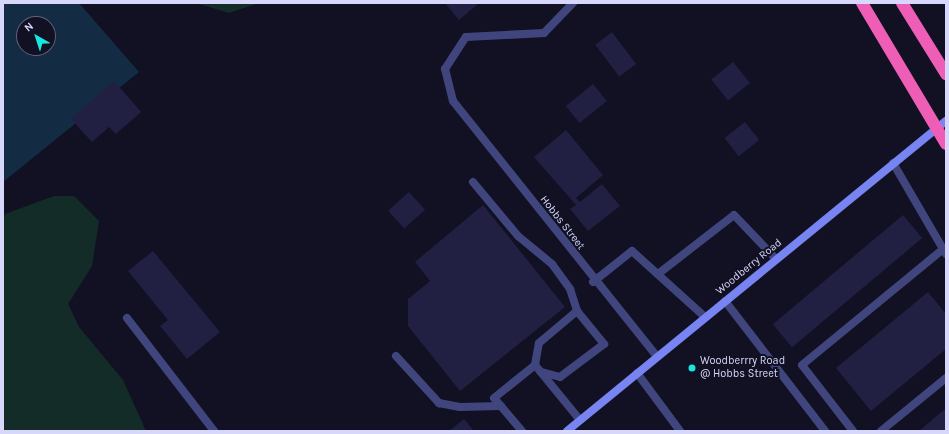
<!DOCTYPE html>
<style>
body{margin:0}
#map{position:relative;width:949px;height:434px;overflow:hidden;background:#111123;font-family:Karla,sans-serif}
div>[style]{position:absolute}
.green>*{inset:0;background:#142c28}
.water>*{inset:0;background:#132c44}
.building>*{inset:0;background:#211f42;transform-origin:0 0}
.lane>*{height:8px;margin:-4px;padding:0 4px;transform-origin:4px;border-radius:4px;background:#40467d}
.street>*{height:8px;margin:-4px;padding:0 4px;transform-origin:4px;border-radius:4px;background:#40467d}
.secondary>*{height:8px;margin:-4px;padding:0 4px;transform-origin:4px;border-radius:4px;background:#7784f1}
.highway>*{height:12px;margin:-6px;padding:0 6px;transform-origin:6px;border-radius:6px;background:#ee5eb6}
.dots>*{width:11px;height:11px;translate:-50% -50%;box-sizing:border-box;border:2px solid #111123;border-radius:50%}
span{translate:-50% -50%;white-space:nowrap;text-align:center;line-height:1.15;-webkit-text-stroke:4px #111123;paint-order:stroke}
.street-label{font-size:11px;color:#d6d7fb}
.poi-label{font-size:11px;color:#d6d7fb}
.left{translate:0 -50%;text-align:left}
.frame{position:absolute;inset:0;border:4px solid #d6d7fb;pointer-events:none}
.north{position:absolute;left:16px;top:16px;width:40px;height:40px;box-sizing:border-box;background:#111123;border:1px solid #606079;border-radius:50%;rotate:321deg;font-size:11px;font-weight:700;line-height:16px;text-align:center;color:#d6d7fb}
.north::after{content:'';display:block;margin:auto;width:14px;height:18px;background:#18e6e0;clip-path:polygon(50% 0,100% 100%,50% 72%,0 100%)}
</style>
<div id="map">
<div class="green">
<i style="clip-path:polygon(196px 3px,259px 3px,229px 13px)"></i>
<i style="clip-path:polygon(54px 196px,74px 196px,99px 221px,92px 266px,68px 304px,79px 327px,123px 380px,146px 431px,3px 431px,3px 219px,5px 214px)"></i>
</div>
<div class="water">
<i style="clip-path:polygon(evenodd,3px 3px,79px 3px,139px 72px,3px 182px,3px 3px,24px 24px,48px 24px,48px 48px,24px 48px,24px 24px)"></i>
</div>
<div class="building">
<i style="clip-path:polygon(445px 3px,479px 3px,459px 20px)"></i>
<i style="left:612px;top:32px;width:40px;height:21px;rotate:53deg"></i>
<i style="left:733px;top:62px;width:27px;height:28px;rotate:51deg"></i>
<i style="clip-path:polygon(114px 81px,141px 112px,116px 134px,109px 127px,92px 142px,71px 119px)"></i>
<i style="left:593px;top:84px;width:22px;height:35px;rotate:51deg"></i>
<i style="left:745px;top:122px;width:23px;height:26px;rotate:52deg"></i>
<i style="clip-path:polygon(566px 130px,603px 175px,576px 198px,580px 202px,602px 184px,620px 206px,588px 231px,570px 209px,576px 205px,534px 157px)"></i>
<i style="left:409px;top:192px;width:24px;height:28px;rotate:48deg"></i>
<i style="clip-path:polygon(483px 205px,565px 307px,460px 391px,408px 326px,408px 299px,430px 281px,415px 262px)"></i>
<i style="left:903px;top:215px;width:30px;height:170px;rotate:50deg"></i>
<i style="clip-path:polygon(153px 251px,220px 332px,187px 359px,160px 326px,168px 320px,128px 271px)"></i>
<i style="clip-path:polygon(928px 292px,946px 314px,946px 349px,871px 411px,836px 368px)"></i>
<i style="clip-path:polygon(946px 408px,946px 431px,919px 431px)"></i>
<i style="clip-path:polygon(464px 419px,474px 431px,449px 431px)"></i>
</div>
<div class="lane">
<i style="left:453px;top:101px;width:33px;rotate:-104deg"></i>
<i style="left:445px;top:69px;width:38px;rotate:-57deg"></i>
<i style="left:466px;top:37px;width:78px;rotate:-2.9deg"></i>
<i style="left:544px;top:33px;width:42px;rotate:-46deg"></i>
<i style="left:893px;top:163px;width:105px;rotate:59.8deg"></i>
<i style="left:473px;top:182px;width:70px;rotate:50.2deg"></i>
<i style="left:518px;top:236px;width:44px;rotate:39.5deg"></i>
<i style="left:552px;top:264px;width:31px;rotate:54deg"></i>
<i style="left:570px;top:289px;width:23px;rotate:72deg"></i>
<i style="left:658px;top:274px;width:96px;rotate:-37.8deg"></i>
<i style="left:734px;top:215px;width:61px;rotate:46.3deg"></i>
<i style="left:593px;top:282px;width:50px;rotate:-38.5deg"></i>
<i style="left:632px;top:251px;width:98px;rotate:42.1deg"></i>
<i style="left:725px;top:301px;width:164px;rotate:52.4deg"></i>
<i style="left:127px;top:318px;width:143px;rotate:52.4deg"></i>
<i style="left:396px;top:356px;width:64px;rotate:47.5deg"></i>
<i style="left:439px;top:403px;width:21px;rotate:11deg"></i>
<i style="left:460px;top:407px;width:41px;rotate:-1.4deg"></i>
<i style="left:535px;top:365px;width:22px;rotate:-80deg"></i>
<i style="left:539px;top:343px;width:50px;rotate:-40.1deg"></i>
<i style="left:577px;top:311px;width:43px;rotate:50.7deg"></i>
<i style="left:604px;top:344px;width:55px;rotate:143.1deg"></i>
<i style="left:560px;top:377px;width:20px;rotate:-165deg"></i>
<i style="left:637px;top:373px;width:72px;rotate:53.4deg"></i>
<i style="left:522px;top:431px;width:43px;rotate:-130.3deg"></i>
<i style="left:494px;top:398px;width:53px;rotate:-38.8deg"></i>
<i style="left:535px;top:365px;width:71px;rotate:50.7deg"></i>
<i style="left:853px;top:431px;width:83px;rotate:-127.7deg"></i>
<i style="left:802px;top:365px;width:183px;rotate:-39.4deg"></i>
<i style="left:881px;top:431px;width:84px;rotate:-39.2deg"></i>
</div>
<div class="street">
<i style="left:453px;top:101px;width:327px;rotate:51.4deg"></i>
</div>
<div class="secondary">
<i style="left:567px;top:431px;width:490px;rotate:-39.3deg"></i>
</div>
<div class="highway">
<i style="left:862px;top:3px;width:164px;rotate:59.2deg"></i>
<i style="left:902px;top:3px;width:84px;rotate:58.2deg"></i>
</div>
<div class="dots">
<i style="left:692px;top:368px;background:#18e6e0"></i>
</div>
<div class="street-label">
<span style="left:562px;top:223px;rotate:52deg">Hobbs Street</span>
<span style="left:749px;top:267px;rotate:-39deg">Woodberry Road</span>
</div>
<div class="poi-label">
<span class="left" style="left:700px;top:368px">Woodberrry Road<br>@ Hobbs Street</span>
</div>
<div class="frame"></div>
<div class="north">N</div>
</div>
